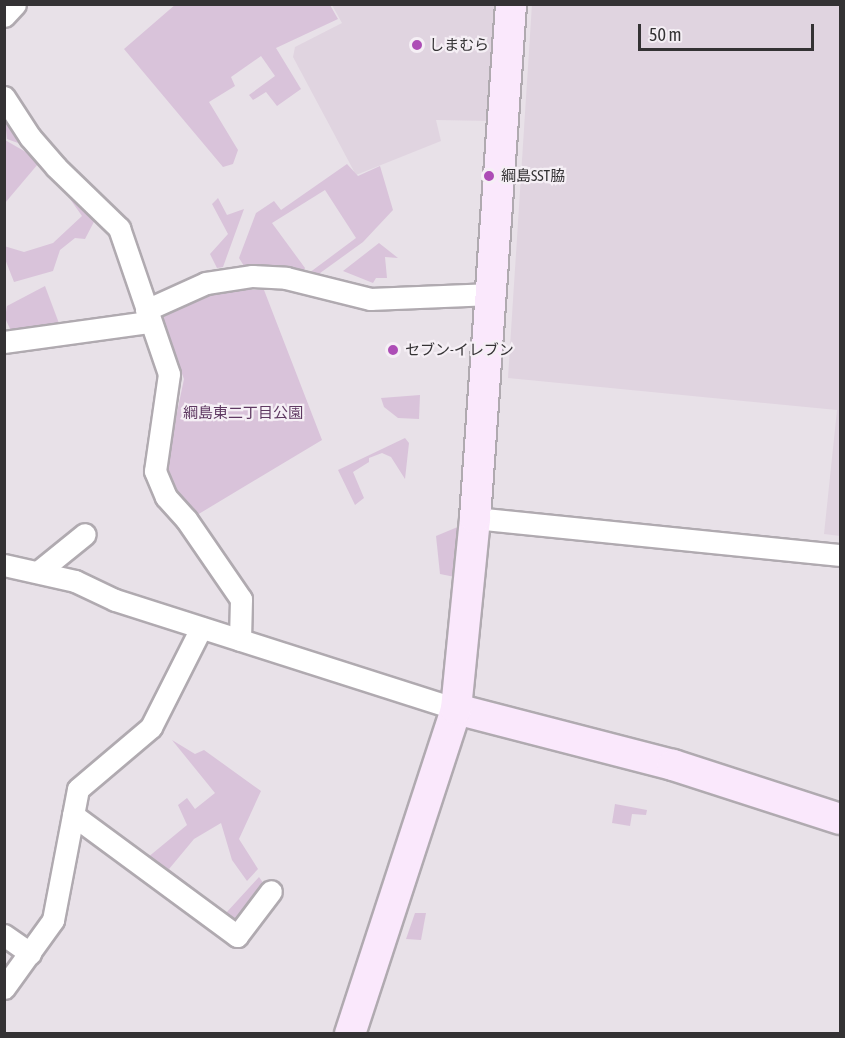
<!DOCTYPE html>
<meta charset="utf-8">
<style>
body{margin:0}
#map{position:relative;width:845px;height:1038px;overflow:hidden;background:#e8e1e8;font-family:"Asap Condensed","Noto Sans JP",sans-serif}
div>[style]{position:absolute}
.built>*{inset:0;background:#e0d4e0}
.green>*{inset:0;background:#d9c3da}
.roads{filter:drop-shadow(2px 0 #b0aab0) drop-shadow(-2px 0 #b0aab0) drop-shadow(0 2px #b0aab0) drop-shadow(0 -2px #b0aab0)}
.street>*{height:21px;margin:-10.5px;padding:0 10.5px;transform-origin:10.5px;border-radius:10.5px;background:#fff}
.secondary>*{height:30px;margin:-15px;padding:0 15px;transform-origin:15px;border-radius:15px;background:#fae8fc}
.dots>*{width:16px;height:16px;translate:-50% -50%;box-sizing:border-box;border:3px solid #f5eff5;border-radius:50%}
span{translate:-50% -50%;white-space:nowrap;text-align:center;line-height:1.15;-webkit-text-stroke:4.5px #f5eff5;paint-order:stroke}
.poi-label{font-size:15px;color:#343234}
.left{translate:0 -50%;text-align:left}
.park-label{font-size:15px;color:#5f3962}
.frame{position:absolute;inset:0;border:6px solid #343234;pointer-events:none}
.scale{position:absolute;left:638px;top:24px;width:176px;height:27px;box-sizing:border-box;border:3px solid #343234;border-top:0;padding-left:8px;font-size:18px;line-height:21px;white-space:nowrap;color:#343234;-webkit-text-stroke:4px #f5eff5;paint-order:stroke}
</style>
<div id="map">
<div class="built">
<i style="clip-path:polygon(532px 4px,840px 5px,840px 536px,824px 534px,837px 410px,508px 378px)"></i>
<i style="clip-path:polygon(332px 5px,499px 5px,491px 121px,436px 120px,441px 141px,356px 175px,293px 57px,295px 47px,342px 23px)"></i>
</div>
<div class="green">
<i style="clip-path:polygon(176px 4px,330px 5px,338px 19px,276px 48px,301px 89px,277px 106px,266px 92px,253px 100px,249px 95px,275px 76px,261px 56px,231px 77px,235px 86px,209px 102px,238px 150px,233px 164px,223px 167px,124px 49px)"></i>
<i style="clip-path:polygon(4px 113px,29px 147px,7px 139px)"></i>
<i style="clip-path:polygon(5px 140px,31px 155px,38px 164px,5px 203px)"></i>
<i style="clip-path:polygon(347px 164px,358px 176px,380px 166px,393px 210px,363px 242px,316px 276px,309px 273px,356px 238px,325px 190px,272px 223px,305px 268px,303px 273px,244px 266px,239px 258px,256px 213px,274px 201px,281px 210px)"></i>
<i style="clip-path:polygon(56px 179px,97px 216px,85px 239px,75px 238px,60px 250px,53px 271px,14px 282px,5px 259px,4px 246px,24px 252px,53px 243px,82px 216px)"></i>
<i style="clip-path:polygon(218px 198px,227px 215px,244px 209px,223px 267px,217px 268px,210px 254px,228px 234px,212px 204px)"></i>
<i style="clip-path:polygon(379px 243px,398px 258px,385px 257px,387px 278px,376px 278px,373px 283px,343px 271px)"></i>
<i style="clip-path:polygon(45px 286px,60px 326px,12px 333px,5px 318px,7px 306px)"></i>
<i style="clip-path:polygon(228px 289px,264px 290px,322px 440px,197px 515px,170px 483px,166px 465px,184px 379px,161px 319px,168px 310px)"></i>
<i style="clip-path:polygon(420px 395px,419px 419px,398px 418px,384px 407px,381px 398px)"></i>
<i style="clip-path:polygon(405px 438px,409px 443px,405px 479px,391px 457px,382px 453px,369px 458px,369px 462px,353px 472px,364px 498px,355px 505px,338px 470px)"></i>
<i style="clip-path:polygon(460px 526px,455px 577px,440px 574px,436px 536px)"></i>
<i style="clip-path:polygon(172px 740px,195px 754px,204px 750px,261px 791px,239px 839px,258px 869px,247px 881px,232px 860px,221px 823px,194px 839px,169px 869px,226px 913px,259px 877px,264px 884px,232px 924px,147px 858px,187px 825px,178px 805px,187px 798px,195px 809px,215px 793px)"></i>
<i style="clip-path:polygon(615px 804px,647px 810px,646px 815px,632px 814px,630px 826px,612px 823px)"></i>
<i style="clip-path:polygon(415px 913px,426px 913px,421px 940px,406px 939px)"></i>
</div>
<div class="roads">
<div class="street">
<i style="left:4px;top:16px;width:16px;rotate:-47deg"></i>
<i style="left:4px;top:97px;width:48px;rotate:57deg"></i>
<i style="left:30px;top:137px;width:40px;rotate:49deg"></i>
<i style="left:56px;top:167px;width:88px;rotate:44.1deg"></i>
<i style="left:119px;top:228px;width:154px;rotate:71.1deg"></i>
<i style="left:169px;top:374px;width:98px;rotate:98.2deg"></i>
<i style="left:155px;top:471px;width:28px;rotate:67deg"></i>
<i style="left:166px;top:497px;width:30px;rotate:48deg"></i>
<i style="left:186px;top:519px;width:97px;rotate:55.5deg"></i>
<i style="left:241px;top:599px;width:41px;rotate:91.4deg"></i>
<i style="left:146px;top:310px;width:66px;rotate:-24.2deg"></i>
<i style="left:206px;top:283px;width:47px;rotate:-8.7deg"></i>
<i style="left:252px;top:276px;width:34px;rotate:3deg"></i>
<i style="left:286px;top:278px;width:87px;rotate:14deg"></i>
<i style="left:370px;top:299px;width:122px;rotate:-2.3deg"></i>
<i style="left:4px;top:342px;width:146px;rotate:-7.9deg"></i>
<i style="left:475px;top:518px;width:367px;rotate:5.8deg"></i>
<i style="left:4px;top:565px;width:73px;rotate:12.7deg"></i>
<i style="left:75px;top:581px;width:44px;rotate:25.4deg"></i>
<i style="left:115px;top:600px;width:358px;rotate:17.7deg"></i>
<i style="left:38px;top:572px;width:60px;rotate:-39deg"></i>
<i style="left:73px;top:815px;width:204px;rotate:36.4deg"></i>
<i style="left:237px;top:936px;width:56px;rotate:-52.9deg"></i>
<i style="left:4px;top:935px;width:32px;rotate:35deg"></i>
<i style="left:4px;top:988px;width:84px;rotate:-54.2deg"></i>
<i style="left:53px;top:920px;width:133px;rotate:-79.2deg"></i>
<i style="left:78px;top:789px;width:96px;rotate:-40.3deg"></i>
<i style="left:151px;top:727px;width:111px;rotate:-63.2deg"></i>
</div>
<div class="secondary">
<i style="left:456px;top:709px;width:224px;rotate:14.5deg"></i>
<i style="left:673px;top:765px;width:176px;rotate:17.9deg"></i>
<i style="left:350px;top:1034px;width:342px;rotate:-71.9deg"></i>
<i style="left:456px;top:709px;width:192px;rotate:-84.3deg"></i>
<i style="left:475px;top:518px;width:515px;rotate:-85.99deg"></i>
</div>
</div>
<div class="dots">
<i style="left:417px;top:45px;background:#ad4db6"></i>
<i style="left:489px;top:176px;background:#ad4db6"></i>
<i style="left:393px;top:350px;background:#ad4db6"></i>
</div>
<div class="poi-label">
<span class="left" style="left:429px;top:45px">しまむら</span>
<span class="left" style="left:501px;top:176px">綱島SST脇</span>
<span class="left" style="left:405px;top:350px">セブン-イレブン</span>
</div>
<div class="park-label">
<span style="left:243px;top:413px">綱島東二丁目公園</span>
</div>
<div class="frame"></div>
<div class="scale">50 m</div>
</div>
